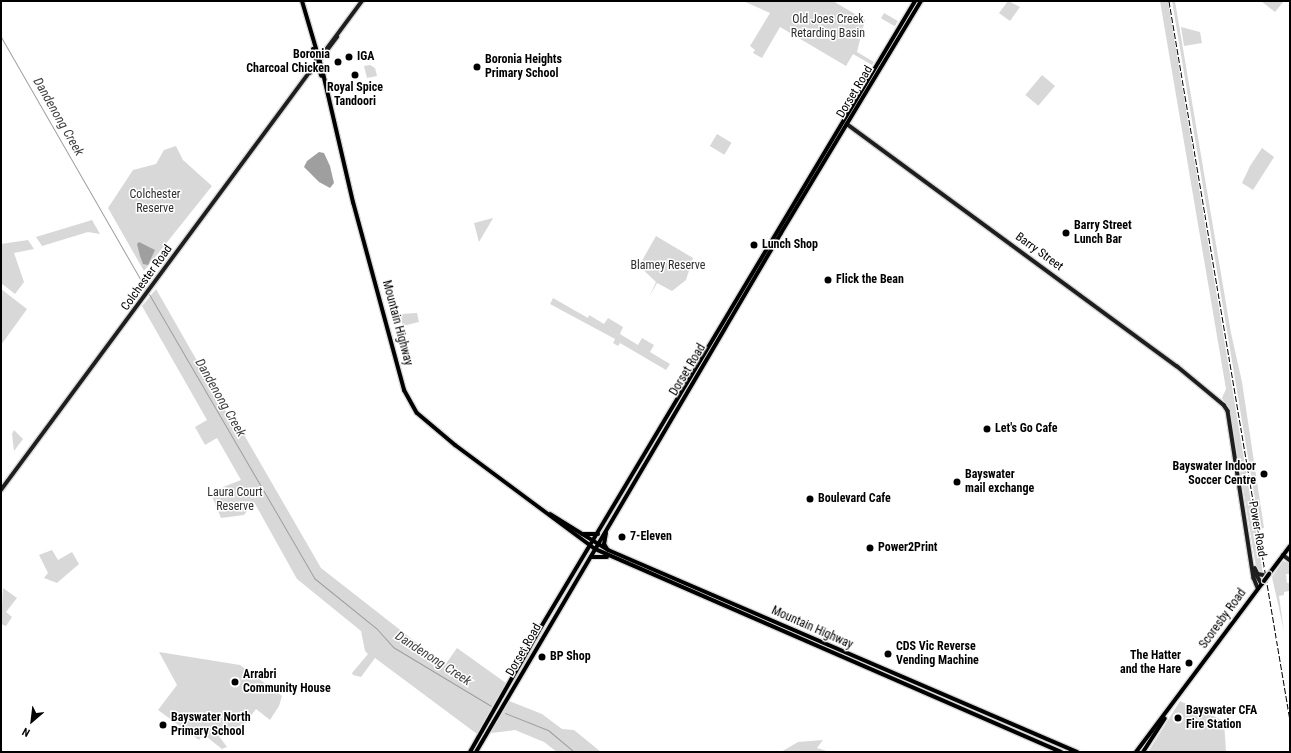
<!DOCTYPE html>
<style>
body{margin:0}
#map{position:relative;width:1291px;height:753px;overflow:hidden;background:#fff;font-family:"Roboto Condensed",sans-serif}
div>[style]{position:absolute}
.green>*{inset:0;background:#d8d8d8;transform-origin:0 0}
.water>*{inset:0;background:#9f9f9f}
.stream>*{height:1px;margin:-0.5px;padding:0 0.5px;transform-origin:0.5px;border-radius:0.5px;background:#9f9f9f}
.roads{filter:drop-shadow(1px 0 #dbdbdb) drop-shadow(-1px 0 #dbdbdb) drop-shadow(0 1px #dbdbdb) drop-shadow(0 -1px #dbdbdb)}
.secondary>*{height:3.5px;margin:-1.75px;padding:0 1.75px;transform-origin:1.75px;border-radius:1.75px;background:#1e1e1e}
.primary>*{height:4px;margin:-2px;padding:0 2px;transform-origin:2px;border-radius:2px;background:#000}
.rail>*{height:1px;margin-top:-0.5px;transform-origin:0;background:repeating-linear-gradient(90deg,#000 0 6px,transparent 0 8px)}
.bridges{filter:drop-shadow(1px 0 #dbdbdb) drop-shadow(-1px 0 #dbdbdb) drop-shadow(0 1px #dbdbdb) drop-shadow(0 -1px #dbdbdb)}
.primary-bridge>*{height:4px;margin:-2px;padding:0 2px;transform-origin:2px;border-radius:2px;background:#000}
.dots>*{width:11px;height:11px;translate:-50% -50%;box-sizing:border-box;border:2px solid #fff;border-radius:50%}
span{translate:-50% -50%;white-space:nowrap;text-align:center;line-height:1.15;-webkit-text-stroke:3px #fff;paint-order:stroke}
.park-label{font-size:12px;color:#2f2f2f}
.poi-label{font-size:12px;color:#000;font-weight:700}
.right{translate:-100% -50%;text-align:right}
.left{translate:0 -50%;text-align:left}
.street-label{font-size:12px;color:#000}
.water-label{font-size:13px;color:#404040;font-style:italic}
.frame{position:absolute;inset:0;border:2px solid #000;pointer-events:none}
.north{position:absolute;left:12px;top:701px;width:40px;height:40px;-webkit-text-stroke:3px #fff;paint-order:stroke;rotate:208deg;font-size:11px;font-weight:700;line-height:16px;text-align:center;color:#000}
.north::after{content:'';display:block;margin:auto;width:14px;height:18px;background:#000;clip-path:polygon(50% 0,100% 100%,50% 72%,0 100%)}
</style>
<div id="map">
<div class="green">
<i style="clip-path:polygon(743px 1px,833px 1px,865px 20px,857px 52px,874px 62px,872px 65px,853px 54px,846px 66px,780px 27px,762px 58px,753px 53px,755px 50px,750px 46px,770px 13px)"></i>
<i style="clip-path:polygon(1008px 1px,1020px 7px,1010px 21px,999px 13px)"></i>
<i style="clip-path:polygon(1160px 1px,1168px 1px,1263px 574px,1258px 572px,1256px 567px,1230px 410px,1222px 398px,1226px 389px)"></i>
<i style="clip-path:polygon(1172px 1px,1175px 1px,1231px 333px,1242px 382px,1264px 528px,1260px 529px)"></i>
<i style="clip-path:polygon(1261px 1px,1284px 1px,1275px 12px)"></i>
<i style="left:884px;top:13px;width:16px;height:6px;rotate:30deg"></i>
<i style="clip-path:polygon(1181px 27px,1200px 32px,1202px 43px,1184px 46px)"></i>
<i style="clip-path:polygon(370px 65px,375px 68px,377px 76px,367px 78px,364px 66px)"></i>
<i style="left:1042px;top:75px;width:17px;height:26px;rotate:40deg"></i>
<i style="left:717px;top:134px;width:17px;height:14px;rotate:31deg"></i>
<i style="clip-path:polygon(176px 146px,183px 160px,212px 186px,144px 271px,108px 208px,133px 170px,156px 164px,164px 150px)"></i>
<i style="clip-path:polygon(1262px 148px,1274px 157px,1253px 190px,1242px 183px,1250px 166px)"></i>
<i style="clip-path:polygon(493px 218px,492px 220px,479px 242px,474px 223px)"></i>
<i style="clip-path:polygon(92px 220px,100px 234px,88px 232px,42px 246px,36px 237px)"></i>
<i style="clip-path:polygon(656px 236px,693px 258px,686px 280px,672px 291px,657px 283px,649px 297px,656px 282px,639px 266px)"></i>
<i style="clip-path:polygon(28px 240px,34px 249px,14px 253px,24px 282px,15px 294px,1px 283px,1px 244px)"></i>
<i style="clip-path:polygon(1px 289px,27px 309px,1px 345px)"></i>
<i style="clip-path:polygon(156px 289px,236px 429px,239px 426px,321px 568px,445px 665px,457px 648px,506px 683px,477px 734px,375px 658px,361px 677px,353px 675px,352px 673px,368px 654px,365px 651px,361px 631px,297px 579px,254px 502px,244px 515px,221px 518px,211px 494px,221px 493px,223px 487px,241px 480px,217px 438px,205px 445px,195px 427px,207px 420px,142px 306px)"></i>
<i style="clip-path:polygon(553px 298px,588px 318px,589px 315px,604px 324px,608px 318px,623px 327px,620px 334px,638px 345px,642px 338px,654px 345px,650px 352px,670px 364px,666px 370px,620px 343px,618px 346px,613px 343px,615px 339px,550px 304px)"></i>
<i style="clip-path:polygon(417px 313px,419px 322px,403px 326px,400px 314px)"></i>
<i style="clip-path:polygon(14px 430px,23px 439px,14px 451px,12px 434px)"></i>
<i style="clip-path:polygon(52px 550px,58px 560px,72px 552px,79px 564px,57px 583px,44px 578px,48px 573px,39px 555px)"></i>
<i style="clip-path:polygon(1283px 561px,1289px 563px,1290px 569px,1290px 574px,1286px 574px,1287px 583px,1290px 583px,1290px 594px,1289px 591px,1284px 592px,1284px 595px,1279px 596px,1284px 631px,1272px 577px)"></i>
<i style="clip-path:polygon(3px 588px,17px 598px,6px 612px,12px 617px,6px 626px,1px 624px)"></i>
<i style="clip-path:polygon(159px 652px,240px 665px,282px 696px,279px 706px,270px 720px,256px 709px,244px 725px,216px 732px,227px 747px,222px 749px,203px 734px,199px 740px,158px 710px,177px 685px)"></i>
<i style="clip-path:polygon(507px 700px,542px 714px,562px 729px,574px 730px,601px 752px,557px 752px,544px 742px,515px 730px,491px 733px)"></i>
<i style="clip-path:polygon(1180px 701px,1224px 721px,1226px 752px,1148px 752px)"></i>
<i style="clip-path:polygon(823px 740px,817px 748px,830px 752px,781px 752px,798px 742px)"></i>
</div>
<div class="water">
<i style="clip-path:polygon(319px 152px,324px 153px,330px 166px,334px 183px,330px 188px,319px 182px,304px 167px,307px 161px)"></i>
<i style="clip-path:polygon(139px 242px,155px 250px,148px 265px,143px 264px,140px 256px,137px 244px)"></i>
</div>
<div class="stream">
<i style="left:1px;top:37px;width:293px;rotate:60.1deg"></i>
<i style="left:149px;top:294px;width:328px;rotate:59.8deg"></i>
<i style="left:314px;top:578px;width:81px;rotate:39deg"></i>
<i style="left:377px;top:629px;width:24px;rotate:48deg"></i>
<i style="left:393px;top:647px;width:114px;rotate:31deg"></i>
<i style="left:505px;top:713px;width:46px;rotate:21.6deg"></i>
<i style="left:548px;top:730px;width:34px;rotate:40deg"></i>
<i style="left:796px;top:752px;width:4px"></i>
</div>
<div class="roads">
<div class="secondary">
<i style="left:310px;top:73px;width:45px;rotate:-53.1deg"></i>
<i style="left:847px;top:124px;width:409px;rotate:36.3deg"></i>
<i style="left:1177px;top:366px;width:61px;rotate:39.7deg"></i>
<i style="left:1224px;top:405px;width:7px;rotate:56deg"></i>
<i style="left:1228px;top:411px;width:169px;rotate:81.2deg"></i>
<i style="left:1254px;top:578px;width:11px;rotate:68deg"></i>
<i style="left:1px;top:490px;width:608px;rotate:-53.56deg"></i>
<i style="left:1283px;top:555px;width:9px;rotate:36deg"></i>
<i style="left:1255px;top:568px;width:7px;rotate:63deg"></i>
<i style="left:1258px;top:574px;width:5px;rotate:11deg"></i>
<i style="left:1255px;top:572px;width:14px;rotate:60deg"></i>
</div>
<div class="primary">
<i style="left:302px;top:1px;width:71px;rotate:73.6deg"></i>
<i style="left:322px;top:69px;width:137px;rotate:76.9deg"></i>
<i style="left:353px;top:202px;width:195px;rotate:74.8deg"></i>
<i style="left:404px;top:390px;width:26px;rotate:61deg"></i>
<i style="left:417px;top:413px;width:50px;rotate:40.1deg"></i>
<i style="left:455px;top:445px;width:174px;rotate:36.6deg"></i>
<i style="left:595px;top:549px;width:508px;rotate:23.54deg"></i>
<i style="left:313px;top:49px;width:28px;rotate:73deg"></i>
<i style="left:550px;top:514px;width:68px;rotate:31.8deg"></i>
<i style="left:608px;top:550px;width:511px;rotate:23.3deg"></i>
<i style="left:606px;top:533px;width:11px;rotate:100deg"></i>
<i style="left:604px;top:544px;width:6px;rotate:59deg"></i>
<i style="left:582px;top:534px;width:16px"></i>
<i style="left:591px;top:557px;width:16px"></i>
<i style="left:1269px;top:574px;width:35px;rotate:-53deg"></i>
<i style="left:470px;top:752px;width:144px;rotate:-60.4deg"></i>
<i style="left:541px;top:627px;width:729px;rotate:-59.14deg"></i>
<i style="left:476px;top:752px;width:602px;rotate:-59.56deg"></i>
<i style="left:781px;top:233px;width:271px;rotate:-58.9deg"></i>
<i style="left:1136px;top:752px;width:214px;rotate:-53.2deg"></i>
<i style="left:1143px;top:752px;width:40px;rotate:-57.1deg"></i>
</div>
</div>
<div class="rail">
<i style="left:1169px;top:1px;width:729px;rotate:80.45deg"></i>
</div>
<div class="bridges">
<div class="primary-bridge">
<i style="left:1264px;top:581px;width:9px;rotate:-54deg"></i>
</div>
</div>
<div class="dots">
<i style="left:349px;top:57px;background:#000"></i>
<i style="left:338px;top:62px;background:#000"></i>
<i style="left:477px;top:67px;background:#000"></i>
<i style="left:355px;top:75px;background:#000"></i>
<i style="left:1066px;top:233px;background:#000"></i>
<i style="left:754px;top:245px;background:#000"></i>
<i style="left:828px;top:280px;background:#000"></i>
<i style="left:987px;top:429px;background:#000"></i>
<i style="left:1264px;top:474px;background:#000"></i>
<i style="left:957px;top:482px;background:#000"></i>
<i style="left:810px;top:499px;background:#000"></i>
<i style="left:622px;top:537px;background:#000"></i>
<i style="left:870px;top:548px;background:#000"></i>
<i style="left:888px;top:654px;background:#000"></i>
<i style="left:542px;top:657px;background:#000"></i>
<i style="left:1189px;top:663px;background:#000"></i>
<i style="left:235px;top:682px;background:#000"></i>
<i style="left:1178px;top:718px;background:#000"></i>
<i style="left:163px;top:725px;background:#000"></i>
</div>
<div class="park-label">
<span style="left:828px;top:27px">Old Joes Creek<br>Retarding Basin</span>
<span style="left:155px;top:202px">Colchester<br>Reserve</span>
<span style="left:668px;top:266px">Blamey Reserve</span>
<span style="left:235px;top:500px">Laura Court<br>Reserve</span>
</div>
<div class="poi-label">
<span class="right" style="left:330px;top:62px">Boronia<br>Charcoal Chicken</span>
<span class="left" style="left:357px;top:57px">IGA</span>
<span class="left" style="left:485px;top:67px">Boronia Heights<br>Primary School</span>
<span style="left:355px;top:95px">Royal Spice<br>Tandoori</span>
<span class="left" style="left:1074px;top:233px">Barry Street<br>Lunch Bar</span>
<span class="left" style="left:762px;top:245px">Lunch Shop</span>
<span class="left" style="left:836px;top:280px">Flick the Bean</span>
<span class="left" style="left:995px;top:429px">Let's Go Cafe</span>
<span class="right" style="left:1256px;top:474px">Bayswater Indoor<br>Soccer Centre</span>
<span class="left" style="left:965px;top:482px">Bayswater<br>mail exchange</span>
<span class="left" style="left:818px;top:499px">Boulevard Cafe</span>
<span class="left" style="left:630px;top:537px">7-Eleven</span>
<span class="left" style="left:878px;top:548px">Power2Print</span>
<span class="left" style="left:896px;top:654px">CDS Vic Reverse<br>Vending Machine</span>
<span class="right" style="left:1181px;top:663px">The Hatter<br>and the Hare</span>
<span class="left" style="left:550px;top:657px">BP Shop</span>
<span class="left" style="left:243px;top:682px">Arrabri<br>Community House</span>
<span class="left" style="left:1186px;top:718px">Bayswater CFA<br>Fire Station</span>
<span class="left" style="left:171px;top:725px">Bayswater North<br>Primary School</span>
</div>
<div class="street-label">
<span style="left:855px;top:92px;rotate:-59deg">Dorset Road</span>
<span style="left:1039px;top:252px;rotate:36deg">Barry Street</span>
<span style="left:147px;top:278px;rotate:-54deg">Colchester Road</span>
<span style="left:397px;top:323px;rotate:75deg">Mountain Highway</span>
<span style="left:688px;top:370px;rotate:-59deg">Dorset Road</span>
<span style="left:1257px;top:529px;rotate:80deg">Power Road</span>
<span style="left:1223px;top:619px;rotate:-54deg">Scoresby Road</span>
<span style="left:812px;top:628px;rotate:24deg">Mountain Highway</span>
<span style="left:524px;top:650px;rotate:-60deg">Dorset Road</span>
</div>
<div class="water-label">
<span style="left:58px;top:117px;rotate:60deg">Dandenong Creek</span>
<span style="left:220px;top:398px;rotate:60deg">Dandenong Creek</span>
<span style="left:433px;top:659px;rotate:33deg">Dandenong Creek</span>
</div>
<div class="frame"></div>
<div class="north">N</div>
</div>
